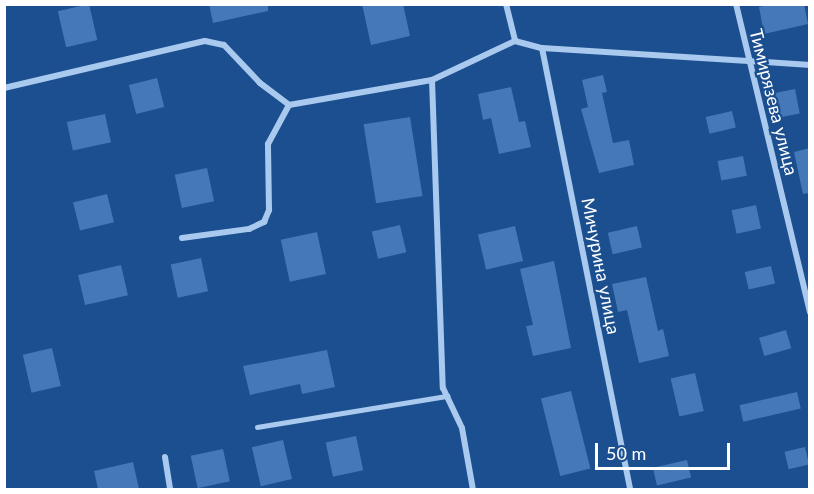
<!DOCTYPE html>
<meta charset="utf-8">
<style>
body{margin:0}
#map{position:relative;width:814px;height:494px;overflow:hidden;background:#1b4f8f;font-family:Lato,sans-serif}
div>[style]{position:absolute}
.building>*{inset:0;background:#4478b7;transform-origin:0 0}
.lane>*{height:4.5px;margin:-2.25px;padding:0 2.25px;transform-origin:2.25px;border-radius:2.25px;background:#a9c9ee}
.street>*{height:6px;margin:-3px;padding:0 3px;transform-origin:3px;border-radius:3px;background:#a9c9ee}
span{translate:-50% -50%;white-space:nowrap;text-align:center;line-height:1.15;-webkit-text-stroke:4.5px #1b4f8f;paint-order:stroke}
.street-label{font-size:18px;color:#fff}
.frame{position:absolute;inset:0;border:6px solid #fff;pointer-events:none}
.scale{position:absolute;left:595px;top:443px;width:135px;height:27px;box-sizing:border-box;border:3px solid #fff;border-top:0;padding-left:8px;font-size:18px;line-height:21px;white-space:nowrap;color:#fff;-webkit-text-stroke:4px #1b4f8f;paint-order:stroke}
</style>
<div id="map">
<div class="building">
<i style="left:89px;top:4px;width:37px;height:32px;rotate:77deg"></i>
<i style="clip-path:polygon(209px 4px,268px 4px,268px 11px,213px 23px)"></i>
<i style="clip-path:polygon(362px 4px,403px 4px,410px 36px,371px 45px)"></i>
<i style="clip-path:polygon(770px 4px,804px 4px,808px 24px,764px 34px,759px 7px)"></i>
<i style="clip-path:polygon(603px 75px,607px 92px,602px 93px,613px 143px,629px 140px,634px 165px,599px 173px,581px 109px,588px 107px,582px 80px)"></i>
<i style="left:157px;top:78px;width:30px;height:29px;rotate:76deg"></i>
<i style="clip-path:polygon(511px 87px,519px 122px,525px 121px,531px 147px,499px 154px,491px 118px,483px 120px,478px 94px)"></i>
<i style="left:795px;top:89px;width:25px;height:22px;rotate:79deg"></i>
<i style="left:732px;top:111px;width:17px;height:27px;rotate:77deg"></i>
<i style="left:105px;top:114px;width:29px;height:39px;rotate:78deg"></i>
<i style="left:410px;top:117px;width:80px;height:47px;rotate:81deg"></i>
<i style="clip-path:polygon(810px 148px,810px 193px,803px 194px,794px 152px)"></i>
<i style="left:743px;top:156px;width:20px;height:26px;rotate:79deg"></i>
<i style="left:207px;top:168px;width:34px;height:33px;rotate:78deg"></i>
<i style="left:107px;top:194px;width:29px;height:35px;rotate:76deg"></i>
<i style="left:756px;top:205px;width:24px;height:25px;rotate:78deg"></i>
<i style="left:400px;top:225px;width:28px;height:29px;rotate:77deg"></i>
<i style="left:515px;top:226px;width:36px;height:38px;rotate:77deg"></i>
<i style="left:637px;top:226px;width:22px;height:30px;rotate:77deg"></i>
<i style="left:317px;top:232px;width:43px;height:37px;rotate:78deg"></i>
<i style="left:201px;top:258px;width:34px;height:31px;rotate:78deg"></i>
<i style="clip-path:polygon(554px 261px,571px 348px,533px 356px,526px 326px,533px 325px,520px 269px)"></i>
<i style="left:121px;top:265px;width:31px;height:44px;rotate:77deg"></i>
<i style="left:771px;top:266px;width:18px;height:27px;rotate:77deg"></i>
<i style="clip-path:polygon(646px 277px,658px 331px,663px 329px,669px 356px,639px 363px,627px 310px,618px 312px,612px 284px)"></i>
<i style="left:786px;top:330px;width:19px;height:28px;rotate:74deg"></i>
<i style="left:52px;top:348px;width:39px;height:30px;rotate:77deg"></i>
<i style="clip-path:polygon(327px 350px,335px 387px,302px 394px,300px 384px,250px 395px,243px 366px)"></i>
<i style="left:695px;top:373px;width:39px;height:25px;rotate:77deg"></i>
<i style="left:571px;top:391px;width:80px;height:31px;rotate:76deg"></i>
<i style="left:797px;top:392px;width:17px;height:59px;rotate:77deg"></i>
<i style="left:356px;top:436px;width:35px;height:31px;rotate:78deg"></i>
<i style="left:283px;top:440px;width:40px;height:32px;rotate:77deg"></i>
<i style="left:805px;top:447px;width:18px;height:21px;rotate:77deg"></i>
<i style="left:223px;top:449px;width:33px;height:33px;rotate:78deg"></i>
<i style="left:687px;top:460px;width:18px;height:35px;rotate:77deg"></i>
<i style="clip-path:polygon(133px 462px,139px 489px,98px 489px,94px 471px)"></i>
</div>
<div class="lane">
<i style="left:257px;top:427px;width:193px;rotate:-9.3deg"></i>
</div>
<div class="street">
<i style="left:506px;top:4px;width:38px;rotate:76deg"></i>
<i style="left:736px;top:4px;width:317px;rotate:76.5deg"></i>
<i style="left:542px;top:48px;width:451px;rotate:78.7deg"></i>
<i style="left:432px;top:80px;width:308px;rotate:88deg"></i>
<i style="left:443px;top:388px;width:44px;rotate:64.6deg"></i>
<i style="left:462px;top:428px;width:63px;rotate:79.9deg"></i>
<i style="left:4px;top:88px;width:206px;rotate:-13.2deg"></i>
<i style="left:205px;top:41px;width:19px;rotate:12deg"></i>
<i style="left:224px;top:45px;width:52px;rotate:46.5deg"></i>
<i style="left:260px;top:83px;width:36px;rotate:37deg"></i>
<i style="left:289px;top:105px;width:145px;rotate:-9.9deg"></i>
<i style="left:432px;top:80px;width:92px;rotate:-25.2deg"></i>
<i style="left:515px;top:41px;width:28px;rotate:15deg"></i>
<i style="left:542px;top:48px;width:269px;rotate:3.6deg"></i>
<i style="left:182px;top:238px;width:68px;rotate:-7.7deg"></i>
<i style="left:249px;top:229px;width:17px;rotate:-25deg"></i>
<i style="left:264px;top:222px;width:13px;rotate:-67deg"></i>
<i style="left:269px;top:210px;width:66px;rotate:-90.9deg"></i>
<i style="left:268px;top:144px;width:44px;rotate:-61.7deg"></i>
<i style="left:165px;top:457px;width:33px;rotate:81deg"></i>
</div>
<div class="street-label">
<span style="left:774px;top:102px;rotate:76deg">Тимирязева улица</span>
<span style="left:601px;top:266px;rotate:79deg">Мичурина улица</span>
</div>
<div class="frame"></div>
<div class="scale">50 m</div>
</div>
